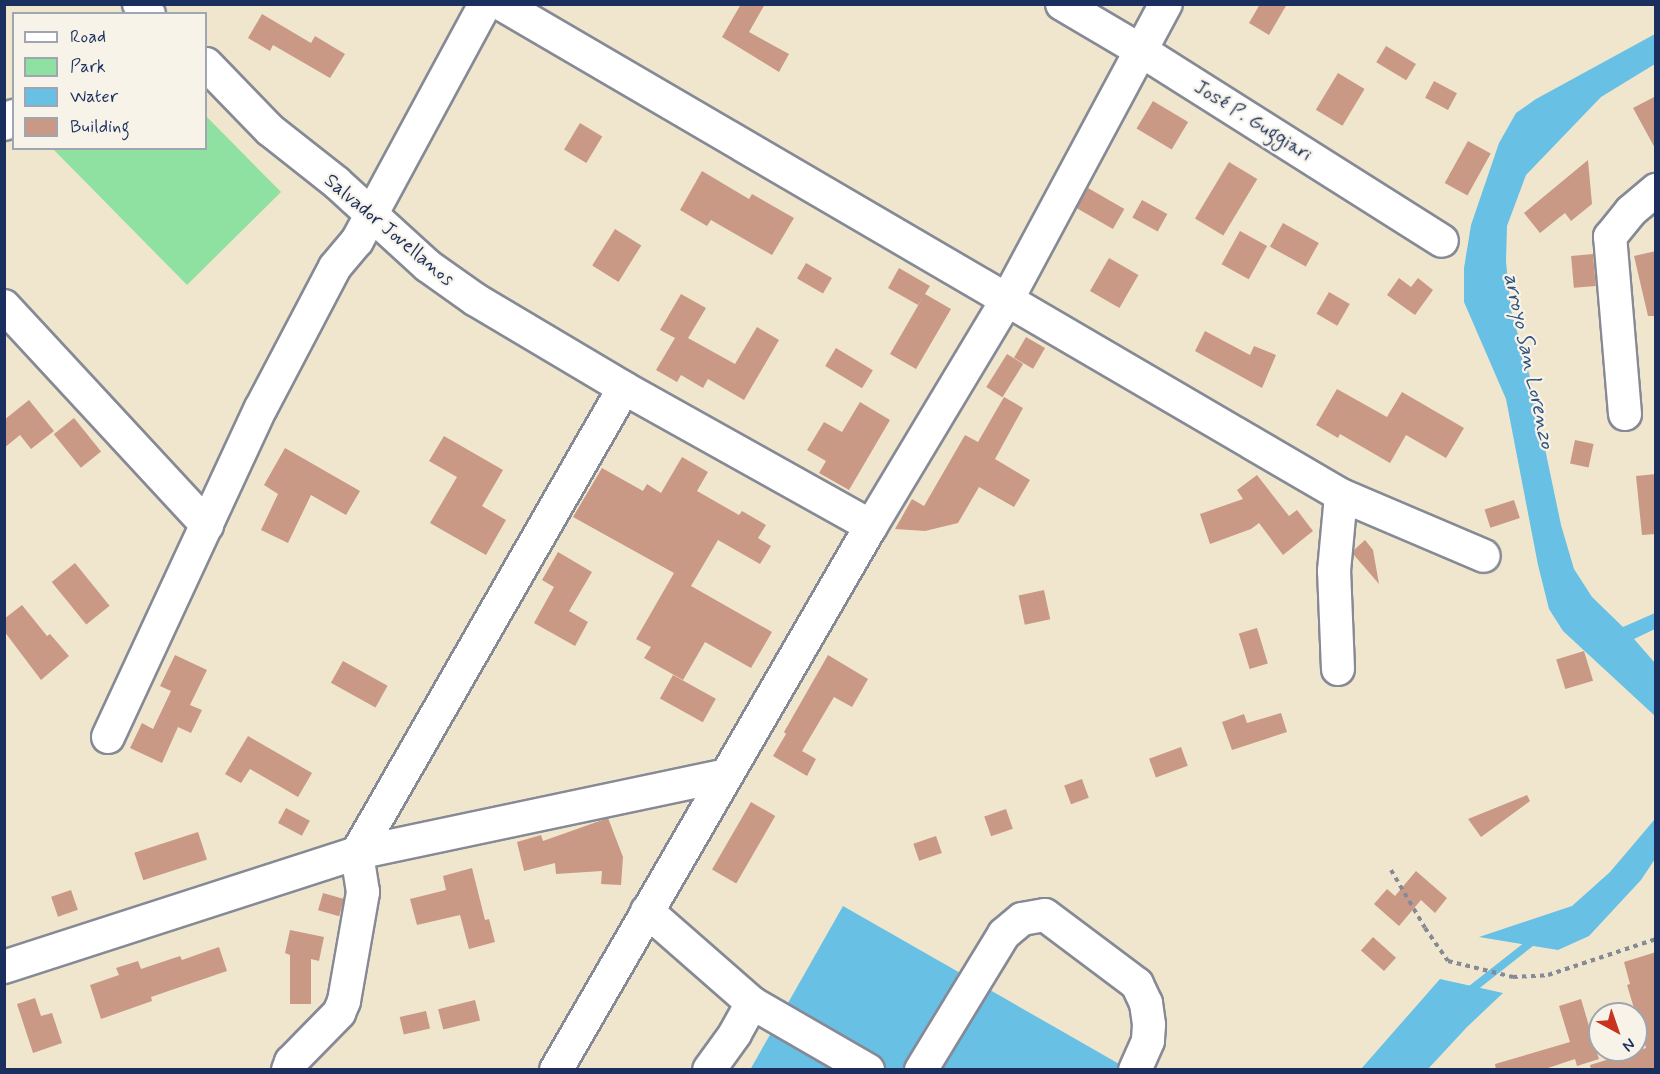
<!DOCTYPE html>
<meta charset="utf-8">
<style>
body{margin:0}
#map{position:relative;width:1660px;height:1074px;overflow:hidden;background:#f0e6cd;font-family:Mynerve,sans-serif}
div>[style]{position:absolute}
.green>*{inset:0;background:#8fe1a1}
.water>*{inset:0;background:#68c0e5}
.stream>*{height:8px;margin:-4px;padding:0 4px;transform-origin:4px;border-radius:4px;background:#68c0e5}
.building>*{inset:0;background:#c99986;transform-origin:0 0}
.path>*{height:4px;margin-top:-2px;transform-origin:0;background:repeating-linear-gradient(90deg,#868a96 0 4.5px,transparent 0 9px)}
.roads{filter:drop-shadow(2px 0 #868a96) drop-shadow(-2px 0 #868a96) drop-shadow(0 2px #868a96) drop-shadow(0 -2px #868a96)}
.minor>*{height:32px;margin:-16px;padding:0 16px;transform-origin:16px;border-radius:16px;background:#fff}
span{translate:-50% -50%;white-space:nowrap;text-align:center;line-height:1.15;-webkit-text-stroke:4.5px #f7f3e8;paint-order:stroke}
.street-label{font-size:20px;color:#1b2f5e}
.water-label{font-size:21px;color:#2e5380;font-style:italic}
.frame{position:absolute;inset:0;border:6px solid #1b2f5e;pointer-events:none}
.legend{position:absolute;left:12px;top:12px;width:195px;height:138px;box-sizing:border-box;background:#f7f3e8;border:2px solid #9fa5b1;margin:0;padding:8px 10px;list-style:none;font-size:18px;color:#1b2f5e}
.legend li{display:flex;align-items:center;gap:12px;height:30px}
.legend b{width:30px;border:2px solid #9fa5b1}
.north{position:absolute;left:1588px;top:1002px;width:60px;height:60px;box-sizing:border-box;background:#f7f3e8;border:2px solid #9fa5b1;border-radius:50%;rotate:140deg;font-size:16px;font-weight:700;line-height:24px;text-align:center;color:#1b2f5e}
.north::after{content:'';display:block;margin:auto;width:21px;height:27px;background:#c8321e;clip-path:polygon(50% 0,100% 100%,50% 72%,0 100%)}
</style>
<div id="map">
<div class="green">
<i style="clip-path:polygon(206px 116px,281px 192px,187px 285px,53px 149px,206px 148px)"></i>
</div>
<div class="water">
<i style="clip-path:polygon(1655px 34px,1655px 64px,1601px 97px,1526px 175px,1507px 226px,1506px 262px,1511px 310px,1530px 377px,1561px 525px,1574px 569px,1592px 597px,1623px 627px,1655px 613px,1655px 629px,1634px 639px,1655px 663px,1655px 716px,1563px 631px,1549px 609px,1538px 565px,1506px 399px,1464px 302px,1464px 268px,1471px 225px,1499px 143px,1516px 113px,1536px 99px)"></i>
<i style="clip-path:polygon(1655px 819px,1655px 859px,1641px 880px,1589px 936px,1558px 950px,1479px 937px,1572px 906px,1610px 872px)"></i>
<i style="clip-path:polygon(843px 906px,1128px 1069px,750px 1070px)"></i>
<i style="clip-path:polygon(1440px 979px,1503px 993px,1467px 1027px,1428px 1069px,1361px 1069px)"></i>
</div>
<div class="stream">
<i style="left:1468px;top:992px;width:84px;rotate:-38.2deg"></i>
</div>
<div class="building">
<i style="clip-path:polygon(741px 4px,765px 4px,749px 32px,789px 54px,779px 72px,722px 37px)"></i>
<i style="clip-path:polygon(1260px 4px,1287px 4px,1269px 35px,1249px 23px)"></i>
<i style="clip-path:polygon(262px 14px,311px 43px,315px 36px,345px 54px,330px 78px,273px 45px,270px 51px,248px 38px)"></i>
<i style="left:1386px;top:46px;width:35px;height:19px;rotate:31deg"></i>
<i style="left:1338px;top:73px;width:31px;height:43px;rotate:31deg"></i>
<i style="left:1434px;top:81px;width:26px;height:19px;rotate:28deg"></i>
<i style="clip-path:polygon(1656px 96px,1656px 150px,1633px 108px)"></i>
<i style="left:1153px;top:101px;width:41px;height:32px;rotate:31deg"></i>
<i style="left:580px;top:123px;width:26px;height:31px;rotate:31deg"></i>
<i style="left:1468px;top:141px;width:26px;height:48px;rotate:29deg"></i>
<i style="clip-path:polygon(1588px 160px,1592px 204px,1571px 221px,1565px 213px,1540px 233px,1524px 213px)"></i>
<i style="left:1229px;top:162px;width:33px;height:66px;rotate:31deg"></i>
<i style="clip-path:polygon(702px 171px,749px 199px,752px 194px,794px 218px,772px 255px,711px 220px,707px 226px,680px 210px)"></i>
<i style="left:1088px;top:188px;width:42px;height:23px;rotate:30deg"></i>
<i style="left:1142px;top:200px;width:29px;height:20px;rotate:29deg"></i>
<i style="left:1283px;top:223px;width:41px;height:27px;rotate:29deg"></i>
<i style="left:615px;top:229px;width:31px;height:43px;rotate:32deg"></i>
<i style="left:1240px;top:231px;width:31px;height:38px;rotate:29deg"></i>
<i style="clip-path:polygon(1656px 251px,1656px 316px,1648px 316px,1634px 256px)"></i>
<i style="left:1593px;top:254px;width:32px;height:22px;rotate:85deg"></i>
<i style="left:1109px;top:258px;width:34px;height:38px;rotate:30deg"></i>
<i style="left:806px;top:263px;width:30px;height:18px;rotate:30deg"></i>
<i style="clip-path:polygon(899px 268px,930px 286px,925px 294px,951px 309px,916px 369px,890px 354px,923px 297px,918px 305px,888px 288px)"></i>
<i style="clip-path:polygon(1399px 278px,1411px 287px,1418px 278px,1433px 290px,1415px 315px,1387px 295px)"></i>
<i style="left:1329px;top:292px;width:24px;height:25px;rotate:30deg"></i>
<i style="clip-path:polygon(681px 294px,706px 308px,688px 338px,735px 364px,757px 327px,779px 340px,744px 400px,708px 379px,703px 388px,681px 375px,677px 382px,656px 370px,675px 338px,660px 330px)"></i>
<i style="clip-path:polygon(1205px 331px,1250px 355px,1254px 346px,1276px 355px,1262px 388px,1195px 351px)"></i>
<i style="left:1026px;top:337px;width:22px;height:24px;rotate:30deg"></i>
<i style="left:836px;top:348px;width:43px;height:21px;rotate:31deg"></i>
<i style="left:1007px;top:354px;width:19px;height:39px;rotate:32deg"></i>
<i style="clip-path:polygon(1337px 389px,1387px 417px,1402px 392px,1464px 428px,1446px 458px,1406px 435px,1390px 463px,1340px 434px,1338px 438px,1316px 425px)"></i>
<i style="clip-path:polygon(1004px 397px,1023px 408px,995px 459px,1030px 480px,1014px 507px,979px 487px,958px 523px,925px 531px,895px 529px,912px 499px,924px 506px,965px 435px,978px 442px)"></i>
<i style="clip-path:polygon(29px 400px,54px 431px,31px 449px,20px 435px,4px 448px,4px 420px)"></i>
<i style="clip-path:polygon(860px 402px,890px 420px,849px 490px,819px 473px,826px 461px,807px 450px,824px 422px,842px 432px)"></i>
<i style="left:74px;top:418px;width:43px;height:26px;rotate:51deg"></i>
<i style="clip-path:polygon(444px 436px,503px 470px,482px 506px,506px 520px,486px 555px,430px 523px,457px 477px,429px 461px)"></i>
<i style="left:1575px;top:440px;width:19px;height:24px;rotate:12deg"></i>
<i style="clip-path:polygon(285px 448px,360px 491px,346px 515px,311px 495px,288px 543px,261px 530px,278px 494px,264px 485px)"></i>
<i style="clip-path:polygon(682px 457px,708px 472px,697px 491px,739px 515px,742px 511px,766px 525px,758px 538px,771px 546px,760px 564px,718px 540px,691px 586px,772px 632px,751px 668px,705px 642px,683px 680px,644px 658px,651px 647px,636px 639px,674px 573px,573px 517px,602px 468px,643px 491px,647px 484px,661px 493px)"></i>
<i style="clip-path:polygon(1656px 474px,1656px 534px,1642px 535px,1636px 476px)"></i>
<i style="clip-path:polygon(1257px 475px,1289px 516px,1297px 510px,1313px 531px,1283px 555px,1259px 523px,1251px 529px,1210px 544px,1200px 514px,1243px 499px,1237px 490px)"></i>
<i style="left:1514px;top:500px;width:19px;height:31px;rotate:72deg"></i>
<i style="clip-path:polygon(1365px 540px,1373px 550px,1379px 584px,1354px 555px,1354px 550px)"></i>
<i style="clip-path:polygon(558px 552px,592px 572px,569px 611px,588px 622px,575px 646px,534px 623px,554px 587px,542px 580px)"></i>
<i style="left:75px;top:563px;width:55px;height:30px;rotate:51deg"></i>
<i style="left:1044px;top:590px;width:30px;height:26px;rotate:78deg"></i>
<i style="clip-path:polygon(22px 605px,47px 636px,50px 634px,69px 656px,41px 680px,4px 631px,4px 619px)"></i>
<i style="left:1257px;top:628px;width:37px;height:19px;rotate:73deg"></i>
<i style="left:1584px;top:651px;width:31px;height:29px;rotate:73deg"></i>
<i style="clip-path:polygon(175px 655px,207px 670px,190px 705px,202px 710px,191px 733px,178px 727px,162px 763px,130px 748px,142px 723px,153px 729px,171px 691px,160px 686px)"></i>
<i style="clip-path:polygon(828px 655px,868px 679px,852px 707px,834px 697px,802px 751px,816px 759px,807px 776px,773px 756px,786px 734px,784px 732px)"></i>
<i style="left:343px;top:661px;width:51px;height:25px;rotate:29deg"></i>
<i style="left:673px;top:675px;width:49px;height:27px;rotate:29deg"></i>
<i style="clip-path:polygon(1281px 713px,1287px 732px,1232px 750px,1222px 722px,1244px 714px,1247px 723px)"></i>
<i style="clip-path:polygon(248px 736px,312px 773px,298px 797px,250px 769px,241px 783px,225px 774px)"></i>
<i style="left:1181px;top:747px;width:20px;height:34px;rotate:70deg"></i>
<i style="left:1082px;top:779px;width:20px;height:19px;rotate:70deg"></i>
<i style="clip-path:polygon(1527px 795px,1530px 801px,1481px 837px,1468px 819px)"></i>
<i style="left:751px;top:802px;width:28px;height:78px;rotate:30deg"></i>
<i style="left:286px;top:808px;width:27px;height:17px;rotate:28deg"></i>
<i style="left:1006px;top:809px;width:21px;height:23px;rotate:71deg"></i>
<i style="clip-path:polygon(608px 818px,623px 857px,621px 885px,601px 884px,602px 871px,556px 874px,555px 863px,524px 871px,517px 842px,541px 835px,543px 841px)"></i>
<i style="left:198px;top:832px;width:29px;height:67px;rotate:72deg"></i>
<i style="left:936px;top:836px;width:18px;height:24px;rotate:71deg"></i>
<i style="clip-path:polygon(472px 868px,485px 920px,489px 919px,495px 942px,469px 949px,460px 915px,417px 925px,410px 899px,446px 890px,443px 876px)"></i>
<i style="clip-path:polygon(1416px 871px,1447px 898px,1435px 913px,1421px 900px,1399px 926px,1374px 904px,1387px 889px,1395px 896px)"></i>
<i style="left:71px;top:890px;width:21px;height:21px;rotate:71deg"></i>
<i style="left:323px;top:893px;width:22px;height:18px;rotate:16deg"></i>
<i style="clip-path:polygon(290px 930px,324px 937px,319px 961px,311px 959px,311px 1004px,290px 1004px,290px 955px,285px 953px)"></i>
<i style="left:1373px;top:937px;width:31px;height:18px;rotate:42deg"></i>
<i style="clip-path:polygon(219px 947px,227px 971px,151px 997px,152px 1001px,101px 1019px,90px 985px,119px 975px,116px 968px,138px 961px,141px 969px,180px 956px,182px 960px)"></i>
<i style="clip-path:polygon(1656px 952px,1656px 1067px,1648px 1070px,1591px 1070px,1590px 1065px,1646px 1048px,1627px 985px,1630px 984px,1624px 962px)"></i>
<i style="clip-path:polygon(35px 998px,41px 1016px,52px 1013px,62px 1043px,33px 1053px,17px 1004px)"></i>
<i style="clip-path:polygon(1581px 999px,1592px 1036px,1600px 1033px,1600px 1050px,1606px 1050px,1597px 1053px,1599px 1059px,1577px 1066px,1575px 1059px,1542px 1070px,1496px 1070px,1495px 1064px,1570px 1042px,1559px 1006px)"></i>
<i style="left:475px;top:1000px;width:21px;height:38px;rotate:76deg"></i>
<i style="left:426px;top:1011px;width:18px;height:27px;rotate:77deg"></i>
</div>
<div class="path">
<i style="left:1391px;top:870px;width:67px;rotate:59.6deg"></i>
<i style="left:1425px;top:928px;width:40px;rotate:55.1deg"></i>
<i style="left:1448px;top:961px;width:67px;rotate:13.8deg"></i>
<i style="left:1513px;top:977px;width:35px;rotate:-3deg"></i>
<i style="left:1548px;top:975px;width:114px;rotate:-18.4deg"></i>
</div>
<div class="roads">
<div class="minor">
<i style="left:139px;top:4px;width:14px;rotate:45deg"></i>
<i style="left:501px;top:4px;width:973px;rotate:30.31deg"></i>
<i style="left:1341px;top:495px;width:155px;rotate:23.1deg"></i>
<i style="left:1062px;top:4px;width:91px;rotate:30.5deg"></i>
<i style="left:1140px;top:50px;width:357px;rotate:32.3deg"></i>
<i style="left:206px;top:64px;width:92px;rotate:45.9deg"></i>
<i style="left:270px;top:130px;width:85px;rotate:38.3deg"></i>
<i style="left:337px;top:183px;width:123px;rotate:42.4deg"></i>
<i style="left:428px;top:266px;width:59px;rotate:35.3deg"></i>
<i style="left:476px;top:300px;width:172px;rotate:30.7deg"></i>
<i style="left:624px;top:388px;width:283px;rotate:29.2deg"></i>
<i style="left:4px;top:124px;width:13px;rotate:-39deg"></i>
<i style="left:4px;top:306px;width:299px;rotate:47.2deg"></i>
<i style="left:1625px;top:414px;width:178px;rotate:-94.8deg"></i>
<i style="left:1610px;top:237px;width:33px;rotate:-51deg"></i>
<i style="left:1631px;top:211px;width:33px;rotate:-40deg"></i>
<i style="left:1338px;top:669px;width:98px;rotate:-92.3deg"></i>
<i style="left:1334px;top:571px;width:76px;rotate:-84.7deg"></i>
<i style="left:108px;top:737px;width:363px;rotate:-65.1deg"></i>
<i style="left:261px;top:408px;width:159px;rotate:-62.3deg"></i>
<i style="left:335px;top:267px;width:34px;rotate:-50deg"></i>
<i style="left:357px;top:241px;width:269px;rotate:-61.6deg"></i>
<i style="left:647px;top:911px;width:140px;rotate:41.2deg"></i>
<i style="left:752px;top:1003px;width:35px;rotate:119deg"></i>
<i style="left:735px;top:1034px;width:44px;rotate:125.8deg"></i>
<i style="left:4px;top:967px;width:371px;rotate:-17.9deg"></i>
<i style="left:357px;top:853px;width:377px;rotate:-11.9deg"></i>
<i style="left:752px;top:1003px;width:134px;rotate:30deg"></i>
<i style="left:288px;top:1070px;width:9px;rotate:-69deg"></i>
<i style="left:291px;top:1062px;width:69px;rotate:-45.6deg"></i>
<i style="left:339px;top:1013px;width:13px;rotate:-67deg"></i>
<i style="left:344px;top:1001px;width:111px;rotate:-80.1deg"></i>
<i style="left:363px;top:892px;width:39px;rotate:-99deg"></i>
<i style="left:357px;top:853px;width:536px;rotate:-60.14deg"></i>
<i style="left:556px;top:1070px;width:629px;rotate:-59.93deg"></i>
<i style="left:871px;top:526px;width:264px;rotate:-59deg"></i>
<i style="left:1007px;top:300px;width:336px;rotate:-61.8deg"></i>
<i style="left:921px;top:1070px;width:159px;rotate:-58.6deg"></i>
<i style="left:1004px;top:934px;width:23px;rotate:-40deg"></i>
<i style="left:1022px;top:919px;width:23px;rotate:-10deg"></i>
<i style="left:1045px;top:915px;width:115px;rotate:36.9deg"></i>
<i style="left:1137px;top:984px;width:21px;rotate:65deg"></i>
<i style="left:1146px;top:1003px;width:22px;rotate:82deg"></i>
<i style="left:1149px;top:1025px;width:16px;rotate:94deg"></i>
<i style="left:1148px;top:1041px;width:32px;rotate:114deg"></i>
</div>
</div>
<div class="street-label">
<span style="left:1253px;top:121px;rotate:32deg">José P. Guggiari</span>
<span style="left:389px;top:230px;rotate:40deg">Salvador Jovellanos</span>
</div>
<div class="water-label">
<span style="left:1529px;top:361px;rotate:78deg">arroyo San Lorenzo</span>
</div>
<div class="frame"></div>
<ul class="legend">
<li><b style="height:8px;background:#fff"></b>Road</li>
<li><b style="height:16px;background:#8fe1a1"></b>Park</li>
<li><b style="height:16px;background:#68c0e5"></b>Water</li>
<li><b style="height:16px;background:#c99986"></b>Building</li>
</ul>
<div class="north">N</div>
</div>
